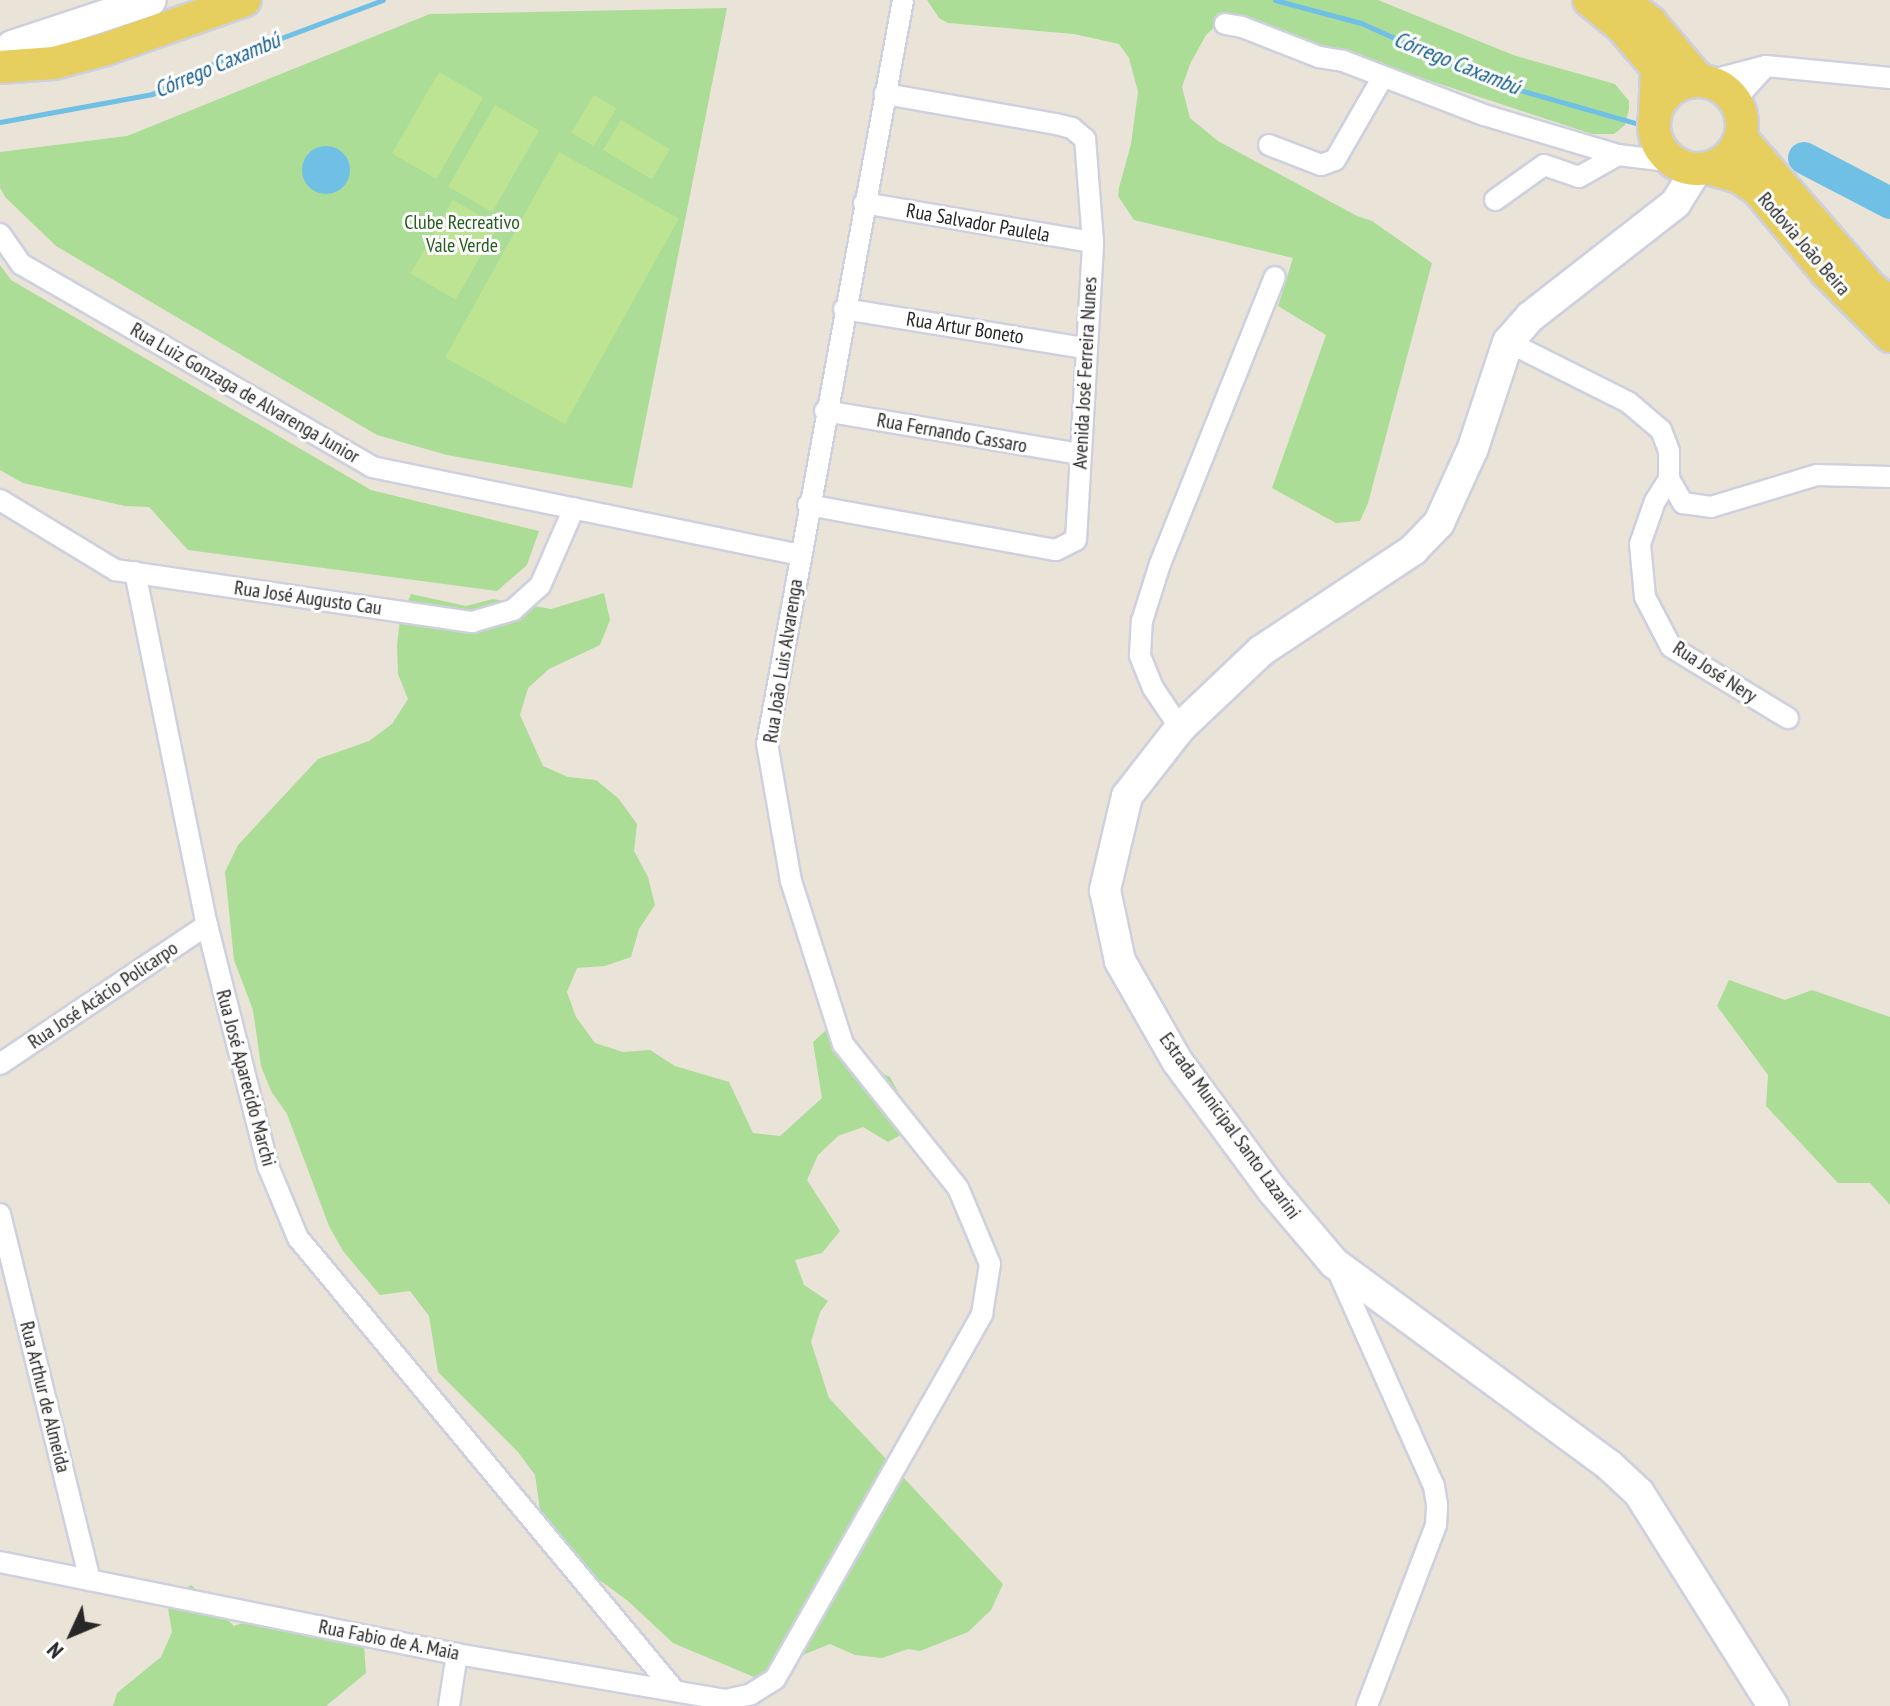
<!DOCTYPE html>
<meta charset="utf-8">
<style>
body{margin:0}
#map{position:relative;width:1890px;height:1706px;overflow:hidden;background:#e9e3d8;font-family:"PT Sans Narrow",sans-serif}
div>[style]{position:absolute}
.green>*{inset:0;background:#abdd97}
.pitch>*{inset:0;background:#bde493;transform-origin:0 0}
.water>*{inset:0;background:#70c0e6}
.round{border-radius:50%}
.stream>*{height:5px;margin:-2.5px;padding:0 2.5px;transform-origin:2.5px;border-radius:2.5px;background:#70c0e6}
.river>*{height:32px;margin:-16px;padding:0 16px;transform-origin:16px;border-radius:16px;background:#70c0e6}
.roads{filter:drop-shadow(2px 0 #ced0df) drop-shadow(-2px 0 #ced0df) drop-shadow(0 2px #ced0df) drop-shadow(0 -2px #ced0df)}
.street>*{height:20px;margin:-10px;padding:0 10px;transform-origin:10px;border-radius:10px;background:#fff}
.secondary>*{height:30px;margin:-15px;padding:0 15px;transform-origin:15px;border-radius:15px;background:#fff}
.primary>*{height:32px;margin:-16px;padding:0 16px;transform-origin:16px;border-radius:16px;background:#e7cf5f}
.primary>.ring{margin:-16px;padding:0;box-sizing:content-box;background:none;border:32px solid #e7cf5f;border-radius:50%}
span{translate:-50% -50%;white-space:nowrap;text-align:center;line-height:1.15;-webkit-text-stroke:6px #fff;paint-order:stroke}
.park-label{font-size:20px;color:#265e1d}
.street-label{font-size:20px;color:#272727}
.water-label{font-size:22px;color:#145d8d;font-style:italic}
.north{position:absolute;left:32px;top:1594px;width:80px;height:80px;-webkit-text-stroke:6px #fff;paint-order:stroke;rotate:226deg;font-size:22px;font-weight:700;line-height:32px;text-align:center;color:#272727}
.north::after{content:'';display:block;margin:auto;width:28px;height:36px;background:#272727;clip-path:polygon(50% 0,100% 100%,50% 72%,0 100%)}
</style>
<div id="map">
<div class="green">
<i style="clip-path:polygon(927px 0,1378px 0,1513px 55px,1615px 84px,1629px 101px,1629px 109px,1625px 125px,1614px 134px,1592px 134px,1242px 19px,1218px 24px,1206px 35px,1190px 64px,1182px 87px,1190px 118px,1218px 141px,1357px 216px,1372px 221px,1432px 263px,1368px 503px,1360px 521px,1336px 523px,1272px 488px,1326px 335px,1278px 306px,1293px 258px,1134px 220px,1118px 196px,1119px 188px,1131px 144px,1138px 92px,1129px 58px,1119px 44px,1074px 34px,948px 23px,939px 18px)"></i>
<i style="clip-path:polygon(727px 8px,632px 488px,447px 455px,377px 435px,56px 246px,6px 198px,0 188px,0 152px,127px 136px,430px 14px)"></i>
<i style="clip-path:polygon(0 265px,11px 280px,371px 490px,539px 531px,527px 565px,497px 591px,188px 550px,149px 507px,125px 506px,23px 483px,0 470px)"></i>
<i style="clip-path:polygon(604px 593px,610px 620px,600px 645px,549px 669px,528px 688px,520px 715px,543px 766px,568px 777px,596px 780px,618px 798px,637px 824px,634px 851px,648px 877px,655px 905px,639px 929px,631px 957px,605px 966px,577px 968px,567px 992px,576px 1017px,595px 1043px,623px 1052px,650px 1050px,675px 1066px,729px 1082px,753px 1133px,780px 1136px,822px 1098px,813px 1042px,834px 1023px,865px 1066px,890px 1077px,904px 1103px,913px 1128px,888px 1142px,863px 1127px,838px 1136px,818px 1155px,807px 1180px,840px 1231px,822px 1253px,795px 1260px,804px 1285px,828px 1301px,820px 1312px,811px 1342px,829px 1398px,1003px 1584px,991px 1610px,968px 1632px,920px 1651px,908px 1649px,882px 1658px,855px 1655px,830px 1644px,805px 1654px,782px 1670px,754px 1677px,673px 1643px,628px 1601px,602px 1582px,577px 1572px,543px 1530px,535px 1475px,518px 1452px,438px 1372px,429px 1316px,410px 1291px,380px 1295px,343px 1251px,329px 1226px,287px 1114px,271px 1091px,261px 1066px,253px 1010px,234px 960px,225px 872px,238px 845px,318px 759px,369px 741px,392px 724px,408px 699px,398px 674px,397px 646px,400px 619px,411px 594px,466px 606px,493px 599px,551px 609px)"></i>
<i style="clip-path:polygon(1729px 980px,1785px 1000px,1812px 990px,1890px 1017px,1890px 1205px,1870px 1183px,1838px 1183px,1766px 1106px,1768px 1075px,1717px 1006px)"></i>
<i style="clip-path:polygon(191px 1585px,234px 1626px,260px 1617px,364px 1645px,366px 1673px,326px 1706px,113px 1706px,117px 1693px,161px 1657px,172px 1632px,167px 1602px)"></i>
</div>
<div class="pitch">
<i style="left:439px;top:72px;width:51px;height:94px;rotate:30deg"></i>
<i style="left:594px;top:95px;width:26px;height:44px;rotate:31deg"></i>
<i style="left:495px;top:105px;width:51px;height:94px;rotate:30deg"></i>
<i style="left:621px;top:120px;width:57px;height:35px;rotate:31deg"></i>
<i style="left:559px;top:152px;width:137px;height:235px;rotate:29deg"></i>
<i style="left:453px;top:200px;width:52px;height:85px;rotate:30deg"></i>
</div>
<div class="water">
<i class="round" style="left:302px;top:146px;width:48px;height:48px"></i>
</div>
<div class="stream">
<i style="left:1275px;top:0;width:89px;rotate:15deg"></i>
<i style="left:1361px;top:23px;width:147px;rotate:24.1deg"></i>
<i style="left:1495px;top:83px;width:150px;rotate:15.9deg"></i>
<i style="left:0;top:122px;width:155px;rotate:-10.4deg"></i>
<i style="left:152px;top:94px;width:72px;rotate:-26.2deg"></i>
<i style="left:217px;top:62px;width:177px;rotate:-20.5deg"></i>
</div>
<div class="river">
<i style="left:1804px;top:158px;width:97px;rotate:27.6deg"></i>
</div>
<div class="roads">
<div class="street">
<i style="left:1225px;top:24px;width:17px;rotate:10deg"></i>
<i style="left:1242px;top:27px;width:83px;rotate:21.3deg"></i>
<i style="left:1319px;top:57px;width:24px;rotate:9deg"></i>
<i style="left:1343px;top:61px;width:151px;rotate:21deg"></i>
<i style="left:1484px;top:115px;width:140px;rotate:16.6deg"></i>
<i style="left:1618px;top:155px;width:57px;rotate:7deg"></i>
<i style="left:1709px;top:81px;width:59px;rotate:-14.7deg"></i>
<i style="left:1766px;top:66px;width:125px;rotate:5.5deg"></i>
<i style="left:1735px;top:100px;width:46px;rotate:-47.6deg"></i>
<i style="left:1269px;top:145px;width:56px;rotate:21deg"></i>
<i style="left:1321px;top:165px;width:15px;rotate:-20deg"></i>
<i style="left:1335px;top:160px;width:96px;rotate:-60deg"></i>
<i style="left:1495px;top:200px;width:60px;rotate:-35.5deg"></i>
<i style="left:1544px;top:165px;width:37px;rotate:19deg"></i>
<i style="left:1579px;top:177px;width:45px;rotate:-29.4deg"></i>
<i style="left:864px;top:203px;width:232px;rotate:9.7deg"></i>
<i style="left:0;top:234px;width:37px;rotate:55deg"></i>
<i style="left:21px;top:264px;width:405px;rotate:30deg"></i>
<i style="left:372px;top:467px;width:436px;rotate:11.6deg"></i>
<i style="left:844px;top:309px;width:245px;rotate:9.2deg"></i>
<i style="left:1508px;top:342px;width:134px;rotate:26.6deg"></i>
<i style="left:1628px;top:402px;width:43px;rotate:40.3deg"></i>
<i style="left:1661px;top:430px;width:22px;rotate:69deg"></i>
<i style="left:1669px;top:451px;width:28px;rotate:90deg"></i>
<i style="left:1669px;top:479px;width:26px;rotate:122deg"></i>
<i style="left:1655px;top:501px;width:46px;rotate:109.2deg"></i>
<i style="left:1640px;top:544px;width:53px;rotate:84.6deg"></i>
<i style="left:1645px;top:597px;width:56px;rotate:62.5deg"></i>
<i style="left:1671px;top:647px;width:137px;rotate:31.3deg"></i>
<i style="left:825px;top:411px;width:258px;rotate:9.6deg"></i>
<i style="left:1669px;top:479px;width:28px;rotate:60deg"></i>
<i style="left:1683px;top:503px;width:28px;rotate:8deg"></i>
<i style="left:1711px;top:507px;width:111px;rotate:-16.8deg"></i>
<i style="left:1817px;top:475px;width:73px;rotate:1.6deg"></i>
<i style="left:0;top:500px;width:135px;rotate:31.3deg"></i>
<i style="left:115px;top:570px;width:361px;rotate:8.3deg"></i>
<i style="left:472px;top:622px;width:43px;rotate:-16.3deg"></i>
<i style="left:513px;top:610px;width:36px;rotate:-42deg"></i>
<i style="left:540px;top:586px;width:85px;rotate:-66.4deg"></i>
<i style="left:808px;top:505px;width:252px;rotate:10.3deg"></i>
<i style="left:1056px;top:550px;width:22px;rotate:-27deg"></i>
<i style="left:1076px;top:540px;width:298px;rotate:-86.7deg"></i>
<i style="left:1093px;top:242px;width:103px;rotate:-94.4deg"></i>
<i style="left:1085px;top:139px;width:17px;rotate:-140deg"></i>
<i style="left:1072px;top:128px;width:16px;rotate:-166deg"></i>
<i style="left:1056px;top:124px;width:174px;rotate:-170deg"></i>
<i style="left:135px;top:572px;width:360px;rotate:78.5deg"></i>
<i style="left:207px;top:925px;width:249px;rotate:75.8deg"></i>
<i style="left:268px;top:1166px;width:78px;rotate:67.4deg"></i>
<i style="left:298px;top:1238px;width:589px;rotate:50.23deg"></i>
<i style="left:1180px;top:728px;width:48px;rotate:-124deg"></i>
<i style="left:1153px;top:688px;width:35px;rotate:-112deg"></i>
<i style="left:1140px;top:655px;width:34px;rotate:-87deg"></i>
<i style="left:1142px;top:621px;width:60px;rotate:-72.5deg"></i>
<i style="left:1160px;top:564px;width:309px;rotate:-68.2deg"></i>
<i style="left:0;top:1064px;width:249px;rotate:-33.9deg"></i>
<i style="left:0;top:1214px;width:377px;rotate:76.2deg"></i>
<i style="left:1336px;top:1267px;width:240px;rotate:65.9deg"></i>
<i style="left:1434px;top:1486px;width:20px;rotate:81deg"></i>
<i style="left:1437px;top:1506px;width:19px;rotate:93deg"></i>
<i style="left:1436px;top:1525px;width:194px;rotate:110.9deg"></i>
<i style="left:0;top:1562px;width:466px;rotate:11.4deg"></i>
<i style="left:457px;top:1654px;width:273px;rotate:9.7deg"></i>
<i style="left:726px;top:1700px;width:26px;rotate:-13deg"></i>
<i style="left:751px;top:1694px;width:28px;rotate:-32deg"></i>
<i style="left:775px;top:1679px;width:420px;rotate:-60.4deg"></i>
<i style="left:982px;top:1314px;width:51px;rotate:-80.9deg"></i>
<i style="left:990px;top:1264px;width:82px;rotate:-112.8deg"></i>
<i style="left:958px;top:1188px;width:184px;rotate:-128.6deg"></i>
<i style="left:843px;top:1044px;width:171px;rotate:-107.7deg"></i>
<i style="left:791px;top:881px;width:139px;rotate:-99.9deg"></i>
<i style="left:767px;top:744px;width:756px;rotate:-79.64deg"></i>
<i style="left:449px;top:1706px;width:53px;rotate:-81.3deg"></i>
</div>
<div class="secondary">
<i style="left:12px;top:46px;width:146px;rotate:-18.3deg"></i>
<i style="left:1697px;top:169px;width:40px;rotate:122deg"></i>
<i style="left:1676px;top:203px;width:185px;rotate:142deg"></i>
<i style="left:1530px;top:317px;width:33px;rotate:131deg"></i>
<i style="left:1508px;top:342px;width:112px;rotate:108.3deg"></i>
<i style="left:1473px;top:448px;width:82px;rotate:114.4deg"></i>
<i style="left:1439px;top:523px;width:37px;rotate:134deg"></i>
<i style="left:1413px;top:550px;width:182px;rotate:146.4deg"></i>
<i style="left:1261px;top:651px;width:112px;rotate:136.5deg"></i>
<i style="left:1180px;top:728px;width:86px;rotate:127.9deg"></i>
<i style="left:1127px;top:796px;width:97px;rotate:103.2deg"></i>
<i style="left:1105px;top:890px;width:73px;rotate:78.1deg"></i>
<i style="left:1120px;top:961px;width:115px;rotate:60.3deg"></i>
<i style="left:1177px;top:1061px;width:162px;rotate:53.6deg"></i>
<i style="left:1273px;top:1191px;width:94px;rotate:49.7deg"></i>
<i style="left:1334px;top:1263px;width:341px;rotate:36.3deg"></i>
<i style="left:1609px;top:1465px;width:41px;rotate:43deg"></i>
<i style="left:1639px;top:1493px;width:252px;rotate:57.8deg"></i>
</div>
<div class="primary">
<i style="left:1589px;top:0;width:43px;rotate:39.3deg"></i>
<i style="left:1622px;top:27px;width:54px;rotate:49.5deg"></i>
<i style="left:1657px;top:68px;width:47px;rotate:92.4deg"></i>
<i style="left:1621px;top:0;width:38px;rotate:37deg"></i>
<i style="left:1651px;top:23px;width:76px;rotate:49.8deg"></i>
<i style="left:0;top:67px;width:54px;rotate:-4.2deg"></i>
<i style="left:54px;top:63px;width:54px;rotate:-15.1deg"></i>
<i style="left:106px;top:49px;width:147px;rotate:-19.4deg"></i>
<i class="ring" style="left:1654px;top:81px;width:56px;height:56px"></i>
<i style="left:1741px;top:138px;width:198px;rotate:49.1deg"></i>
<i style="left:1871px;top:288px;width:24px;rotate:38deg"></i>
<i style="left:1708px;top:168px;width:32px;rotate:16deg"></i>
<i style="left:1739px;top:177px;width:23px;rotate:34deg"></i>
<i style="left:1758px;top:190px;width:108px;rotate:50.3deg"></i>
<i style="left:1827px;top:273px;width:89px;rotate:45deg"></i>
</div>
</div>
<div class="park-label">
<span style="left:462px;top:234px">Clube Recreativo<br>Vale Verde</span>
</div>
<div class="street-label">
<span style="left:978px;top:223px;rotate:10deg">Rua Salvador Paulela</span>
<span style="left:1804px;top:244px;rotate:49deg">Rodovia João Beira</span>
<span style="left:965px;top:328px;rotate:9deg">Rua Artur Boneto</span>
<span style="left:1085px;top:373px;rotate:-87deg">Avenida José Ferreira Nunes</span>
<span style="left:245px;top:393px;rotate:30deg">Rua Luiz Gonzaga de Alvarenga Junior</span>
<span style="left:952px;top:433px;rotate:10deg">Rua Fernando Cassaro</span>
<span style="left:308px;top:598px;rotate:8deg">Rua José Augusto Cau</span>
<span style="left:783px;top:661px;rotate:-81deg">Rua João Luis Alvarenga</span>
<span style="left:1715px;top:672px;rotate:33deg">Rua José Nery</span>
<span style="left:103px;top:995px;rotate:-34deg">Rua José Acácio Policarpo</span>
<span style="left:246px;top:1078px;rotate:75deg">Rua José Aparecido Marchi</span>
<span style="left:1230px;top:1126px;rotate:54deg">Estrada Municipal Santo Lazarini</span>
<span style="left:45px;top:1397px;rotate:76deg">Rua Arthur de Almeida</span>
<span style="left:389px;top:1640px;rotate:11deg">Rua Fabio de A. Maia</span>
</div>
<div class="water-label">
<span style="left:1457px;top:63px;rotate:22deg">Córrego Caxambú</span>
<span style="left:217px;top:65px;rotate:-23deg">Córrego Caxambú</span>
</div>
<div class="north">N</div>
</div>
